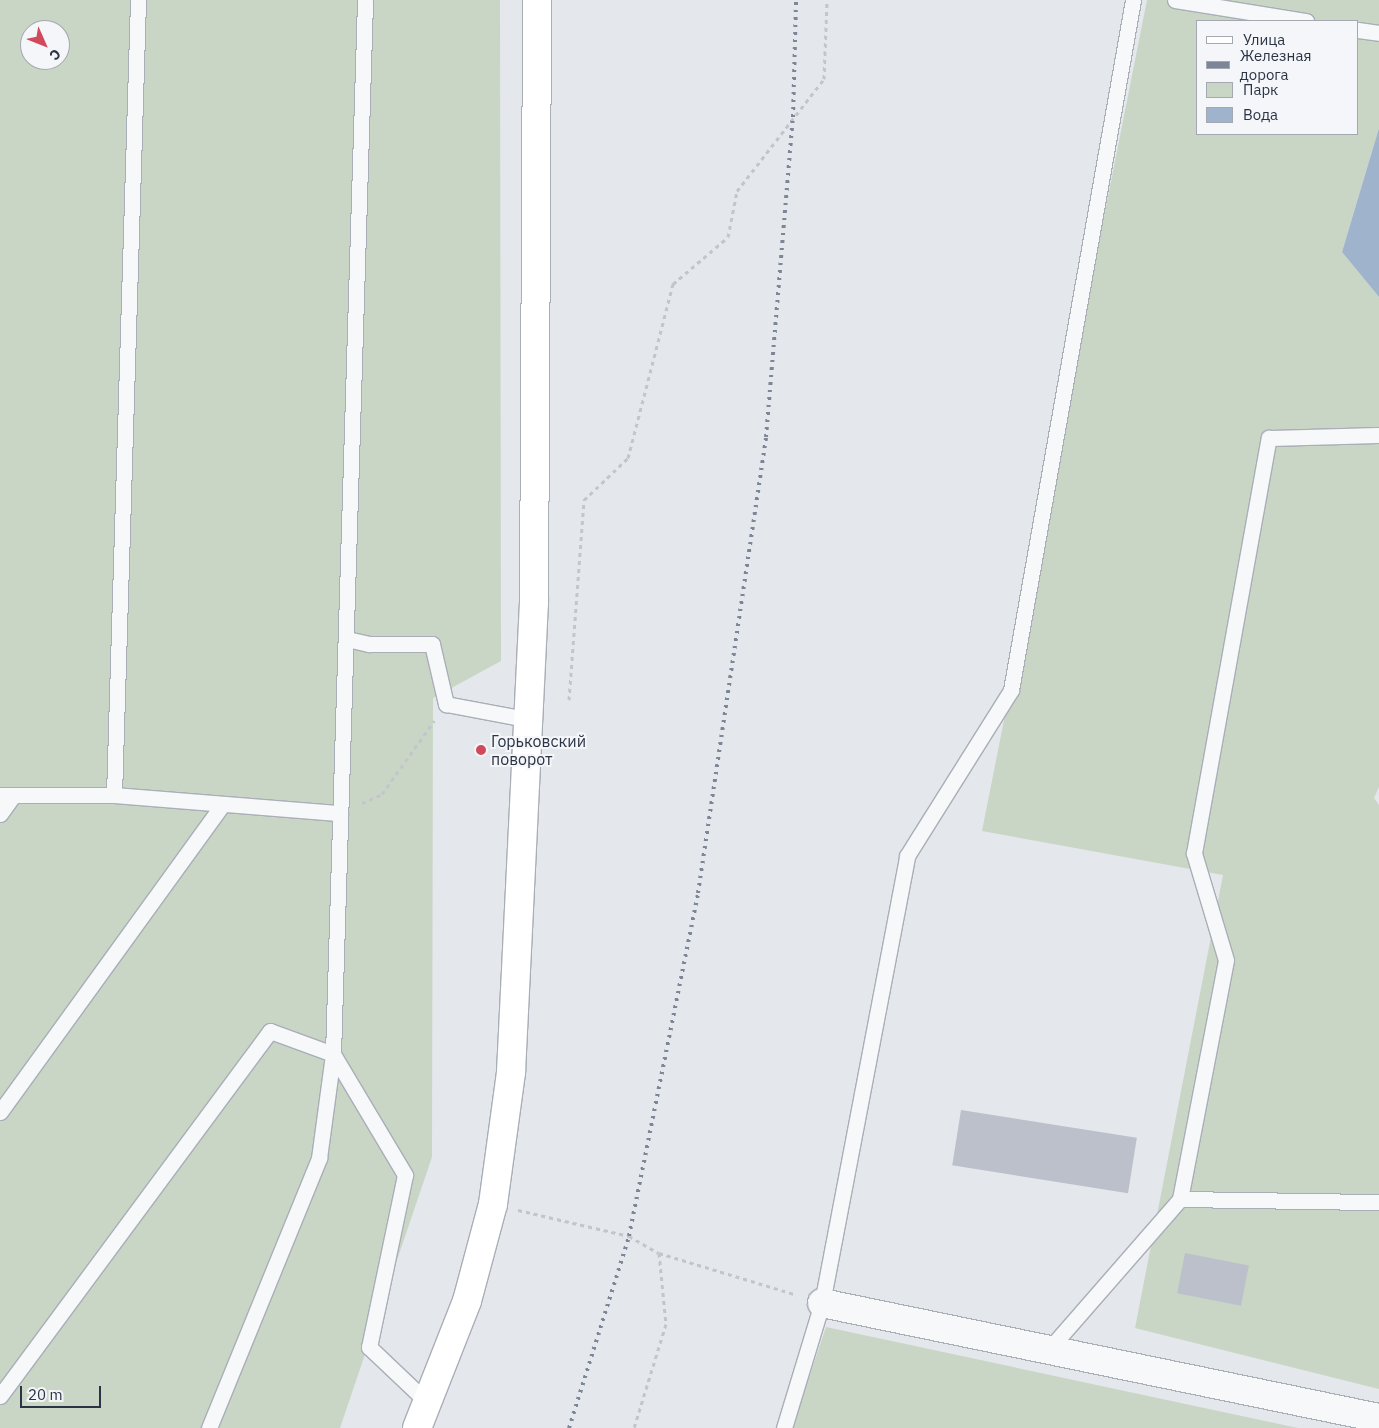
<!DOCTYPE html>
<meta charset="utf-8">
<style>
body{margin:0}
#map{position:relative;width:1379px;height:1428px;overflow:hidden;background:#e4e7ec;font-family:"IBM Plex Sans",sans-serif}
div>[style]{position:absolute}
.green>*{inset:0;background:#c9d6c5}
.water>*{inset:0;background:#9fb4cc}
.building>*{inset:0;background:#bbc0ca;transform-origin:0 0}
.path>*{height:3px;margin-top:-1.5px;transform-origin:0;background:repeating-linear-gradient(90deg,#c2c5cb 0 4px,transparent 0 8px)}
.roads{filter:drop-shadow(1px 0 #a9aeb7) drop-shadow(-1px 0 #a9aeb7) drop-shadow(0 1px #a9aeb7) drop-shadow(0 -1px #a9aeb7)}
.service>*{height:15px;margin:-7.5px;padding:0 7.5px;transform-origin:7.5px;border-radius:7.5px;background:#f7f8fa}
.minor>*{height:28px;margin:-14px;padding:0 14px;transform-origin:14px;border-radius:14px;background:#f7f8fa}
.primary>*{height:28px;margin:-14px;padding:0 14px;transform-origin:14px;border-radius:14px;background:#fff}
.rail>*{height:4px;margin-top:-2px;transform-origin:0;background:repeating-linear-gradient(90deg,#7d8696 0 2.5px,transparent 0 7.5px)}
.dots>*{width:14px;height:14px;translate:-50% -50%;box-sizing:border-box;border:2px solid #f4f6f9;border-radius:50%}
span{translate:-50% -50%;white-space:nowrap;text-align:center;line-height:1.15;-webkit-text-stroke:4px #f4f6f9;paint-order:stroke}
.poi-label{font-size:16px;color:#2b3445}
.left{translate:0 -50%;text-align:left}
.legend{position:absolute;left:1196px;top:20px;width:162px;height:115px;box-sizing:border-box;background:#f4f6f9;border:1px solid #a4a8b1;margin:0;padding:6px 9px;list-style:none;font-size:15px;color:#2b3445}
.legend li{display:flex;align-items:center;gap:10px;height:25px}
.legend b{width:25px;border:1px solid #a4a8b1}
.north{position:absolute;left:20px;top:20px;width:50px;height:50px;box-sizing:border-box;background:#f4f6f9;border:1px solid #a4a8b1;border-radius:50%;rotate:134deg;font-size:14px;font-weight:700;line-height:20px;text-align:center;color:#2b3445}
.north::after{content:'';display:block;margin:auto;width:18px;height:22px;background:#d1495b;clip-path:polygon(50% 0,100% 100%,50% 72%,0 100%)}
.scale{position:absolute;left:20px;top:1386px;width:81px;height:22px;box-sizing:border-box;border:2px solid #2b3445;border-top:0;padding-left:6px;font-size:15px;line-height:18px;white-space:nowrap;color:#2b3445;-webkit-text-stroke:4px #f4f6f9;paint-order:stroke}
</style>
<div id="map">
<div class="green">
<i style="clip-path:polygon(evenodd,0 0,500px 0,501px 661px,433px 698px,432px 1157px,340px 1428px,0 1428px,0 0,30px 30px,60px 30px,60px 60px,30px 60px,30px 30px)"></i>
<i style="clip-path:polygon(evenodd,1147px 0,1379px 0,1379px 128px,1342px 252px,1379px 297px,1379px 787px,1374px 798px,1379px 805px,1379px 1389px,1135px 1328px,1223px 875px,982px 831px,1147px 0,1198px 21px,1358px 21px,1358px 134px,1198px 134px,1198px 21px)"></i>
<i style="clip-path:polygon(826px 1327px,1298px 1428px,792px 1428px)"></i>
</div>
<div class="water">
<i style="clip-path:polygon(1379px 128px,1379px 297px,1342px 252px)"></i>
</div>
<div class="building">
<i style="left:961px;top:1110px;width:178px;height:56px;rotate:9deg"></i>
<i style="left:1185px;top:1253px;width:65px;height:41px;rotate:11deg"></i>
</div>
<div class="path">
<i style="left:569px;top:700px;width:201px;rotate:-85.7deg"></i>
<i style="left:584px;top:500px;width:61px;rotate:-43.7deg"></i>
<i style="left:628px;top:458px;width:180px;rotate:-75.5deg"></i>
<i style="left:673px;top:284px;width:72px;rotate:-40.5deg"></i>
<i style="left:728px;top:237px;width:47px;rotate:-78.9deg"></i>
<i style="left:737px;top:191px;width:142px;rotate:-52.2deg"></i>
<i style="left:824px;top:79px;width:79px;rotate:-87.8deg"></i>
<i style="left:362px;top:803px;width:22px;rotate:-24deg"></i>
<i style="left:382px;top:794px;width:90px;rotate:-54.5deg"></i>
<i style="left:518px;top:1210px;width:114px;rotate:13.2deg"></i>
<i style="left:629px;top:1236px;width:34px;rotate:30deg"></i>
<i style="left:659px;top:1253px;width:71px;rotate:84.4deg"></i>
<i style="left:666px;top:1324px;width:109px;rotate:107.1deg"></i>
<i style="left:659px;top:1253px;width:144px;rotate:16.9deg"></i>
</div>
<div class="roads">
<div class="service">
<i style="left:1175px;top:0;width:133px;rotate:9.1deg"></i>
<i style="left:1358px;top:30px;width:21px;rotate:8deg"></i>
<i style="left:347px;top:639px;width:23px;rotate:13deg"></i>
<i style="left:369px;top:644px;width:63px"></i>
<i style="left:432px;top:644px;width:62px;rotate:76.9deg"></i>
<i style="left:446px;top:704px;width:86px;rotate:10.7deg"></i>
<i style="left:0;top:795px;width:114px"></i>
<i style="left:114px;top:795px;width:227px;rotate:4.6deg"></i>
<i style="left:114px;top:795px;width:795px;rotate:-88.27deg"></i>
<i style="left:0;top:814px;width:22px;rotate:-54deg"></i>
<i style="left:0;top:1112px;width:380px;rotate:-54.1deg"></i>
<i style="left:1180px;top:1199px;width:199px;rotate:0.9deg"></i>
<i style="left:1051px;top:1347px;width:196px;rotate:-48.9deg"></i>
<i style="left:1180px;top:1199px;width:243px;rotate:-79.1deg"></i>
<i style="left:1226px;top:960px;width:112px;rotate:-106.7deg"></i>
<i style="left:1194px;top:853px;width:422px;rotate:-79.8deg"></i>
<i style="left:1269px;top:438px;width:110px;rotate:-1.6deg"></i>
<i style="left:0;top:1396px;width:454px;rotate:-53.5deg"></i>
<i style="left:270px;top:1031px;width:67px;rotate:20.1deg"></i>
<i style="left:333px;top:1054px;width:141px;rotate:59.2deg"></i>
<i style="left:405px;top:1175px;width:176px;rotate:101.8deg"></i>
<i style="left:369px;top:1347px;width:83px;rotate:43.5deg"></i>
<i style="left:209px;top:1428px;width:292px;rotate:-67.8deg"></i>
<i style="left:319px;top:1158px;width:105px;rotate:-82.3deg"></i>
<i style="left:333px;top:1054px;width:1054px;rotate:-88.26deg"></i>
<i style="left:784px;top:1428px;width:131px;rotate:-73.1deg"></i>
<i style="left:822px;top:1303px;width:455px;rotate:-79.2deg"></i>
<i style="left:907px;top:856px;width:196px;rotate:-57.9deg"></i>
<i style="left:1011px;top:690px;width:701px;rotate:-79.97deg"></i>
</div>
<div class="minor">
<i style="left:822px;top:1303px;width:569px;rotate:11.67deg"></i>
</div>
<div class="primary">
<i style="left:417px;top:1428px;width:136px;rotate:-68.5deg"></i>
<i style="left:467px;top:1301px;width:100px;rotate:-75deg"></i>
<i style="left:493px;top:1204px;width:133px;rotate:-82.2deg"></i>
<i style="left:511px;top:1072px;width:470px;rotate:-87.2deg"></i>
<i style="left:534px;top:603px;width:603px;rotate:-89.71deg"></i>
</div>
</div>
<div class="rail">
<i style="left:569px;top:1428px;width:201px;rotate:-72.6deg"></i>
<i style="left:629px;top:1236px;width:350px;rotate:-78.6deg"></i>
<i style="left:698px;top:893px;width:461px;rotate:-81.5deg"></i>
<i style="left:766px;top:437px;width:321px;rotate:-85.2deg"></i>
<i style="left:793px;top:117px;width:117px;rotate:-88.5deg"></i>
</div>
<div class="dots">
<i style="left:481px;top:750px;background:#d1495b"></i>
</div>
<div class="poi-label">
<span class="left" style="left:491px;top:750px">Горьковский<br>поворот</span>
</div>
<ul class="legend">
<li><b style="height:6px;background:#fff"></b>Улица</li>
<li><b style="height:6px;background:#7d8696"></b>Железная дорога</li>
<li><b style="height:14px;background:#c9d6c5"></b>Парк</li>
<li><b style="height:14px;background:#9fb4cc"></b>Вода</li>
</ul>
<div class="north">С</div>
<div class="scale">20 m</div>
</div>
